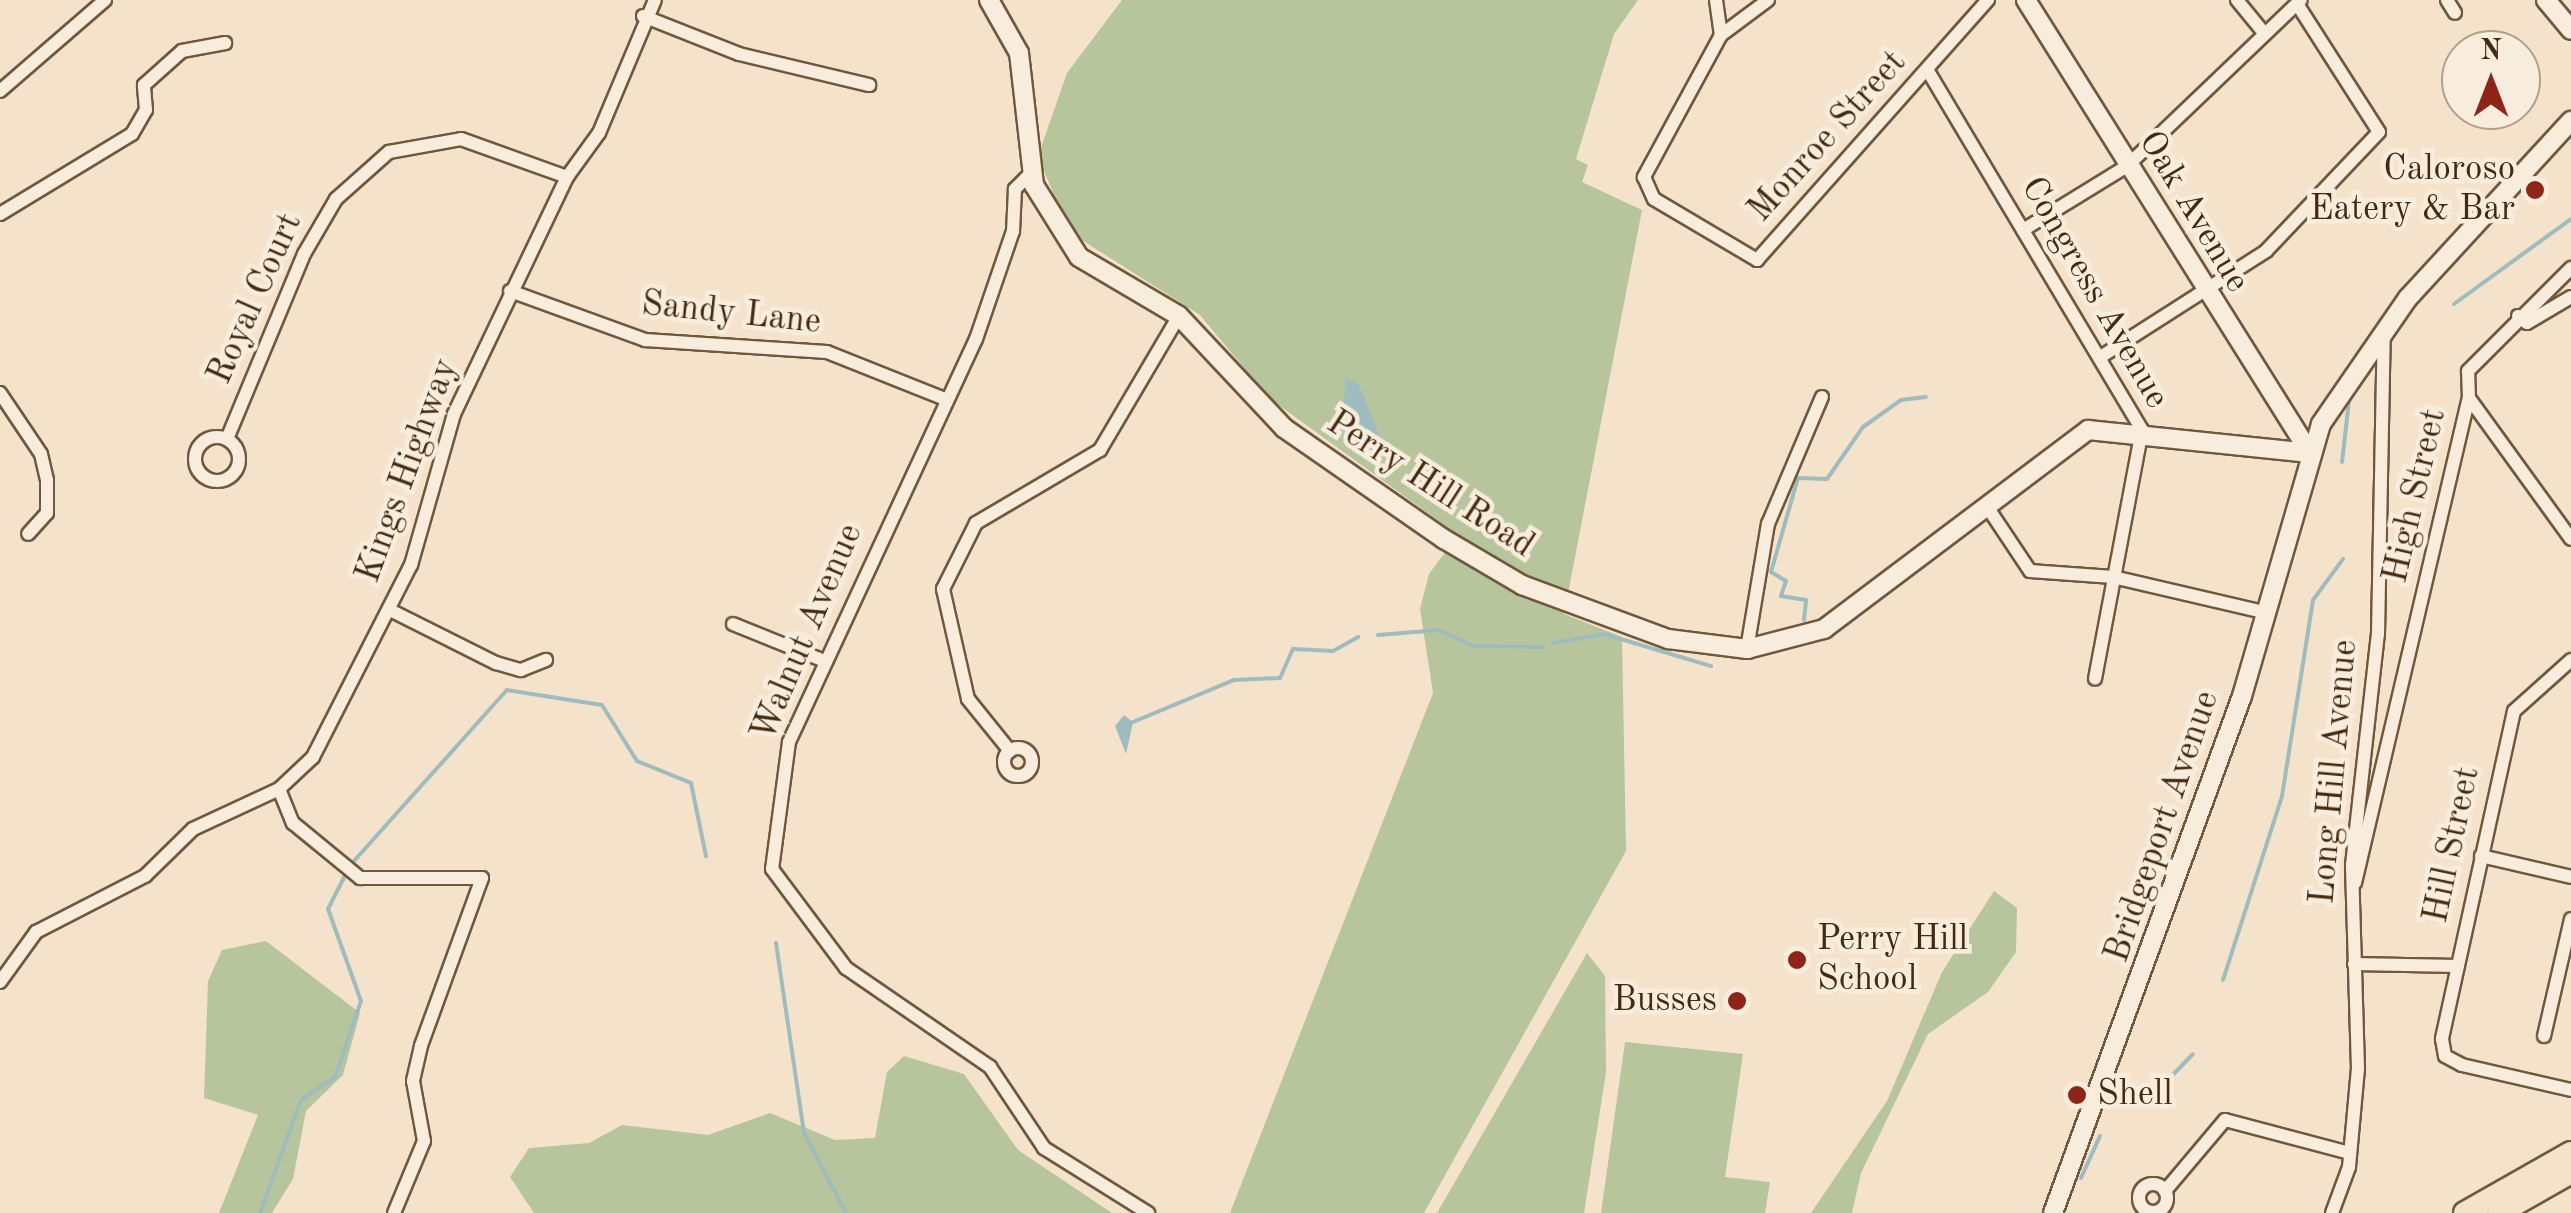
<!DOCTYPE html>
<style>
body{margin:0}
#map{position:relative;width:2571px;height:1213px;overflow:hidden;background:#f4e3ca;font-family:"Old Standard TT",serif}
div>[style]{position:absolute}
.green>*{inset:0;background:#b6c59b}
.water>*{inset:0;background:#9ebcbf}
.stream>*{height:4px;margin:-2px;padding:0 2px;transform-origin:2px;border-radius:2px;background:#9ebcbf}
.roads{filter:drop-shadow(2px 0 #70583d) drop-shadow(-2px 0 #70583d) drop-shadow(0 2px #70583d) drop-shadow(0 -2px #70583d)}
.street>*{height:12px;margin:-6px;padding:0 6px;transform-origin:6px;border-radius:6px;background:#f8eddd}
.street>.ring{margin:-6px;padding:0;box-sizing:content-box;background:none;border:12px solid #f8eddd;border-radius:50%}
.secondary>*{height:18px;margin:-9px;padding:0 9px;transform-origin:9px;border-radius:9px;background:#f8eddd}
.highway>*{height:22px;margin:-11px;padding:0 11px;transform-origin:11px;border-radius:11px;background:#f4e3ca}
.dots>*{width:28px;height:28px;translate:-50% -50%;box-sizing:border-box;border:5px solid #f8eddd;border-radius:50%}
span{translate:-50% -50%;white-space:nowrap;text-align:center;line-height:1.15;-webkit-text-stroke:9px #f8eddd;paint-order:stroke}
.street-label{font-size:35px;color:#442a0e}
.poi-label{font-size:35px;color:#442a0e}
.right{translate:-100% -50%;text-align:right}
.left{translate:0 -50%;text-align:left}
.north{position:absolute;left:2441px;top:30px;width:100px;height:100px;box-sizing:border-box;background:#f8eddd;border:2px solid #b09f8a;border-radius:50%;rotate:0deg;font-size:28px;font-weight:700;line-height:40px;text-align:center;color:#442a0e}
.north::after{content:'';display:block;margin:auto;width:35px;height:45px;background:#8f2418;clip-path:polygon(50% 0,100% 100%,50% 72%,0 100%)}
</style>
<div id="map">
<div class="green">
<i style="clip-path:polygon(1122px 0,1638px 0,1614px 34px,1576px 159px,1588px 165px,1582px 182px,1642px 210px,1564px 614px,1622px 637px,1626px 851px,1424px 1213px,1230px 1213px,1433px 693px,1420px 609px,1429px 574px,1458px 535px,1269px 398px,1200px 315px,1069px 232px,1038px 156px,1067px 73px)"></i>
<i style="clip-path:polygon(1994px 891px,2017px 908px,2016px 952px,1988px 992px,1928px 1034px,1861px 1173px,1852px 1213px,1811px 1213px,1887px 1101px,1942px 972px)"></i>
<i style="clip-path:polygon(266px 941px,360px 1013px,343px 1075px,306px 1111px,293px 1179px,272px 1213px,219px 1213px,258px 1115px,204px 1098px,208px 981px,222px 950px)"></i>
<i style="clip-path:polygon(1587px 953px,1605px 976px,1606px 1072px,1584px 1213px,1437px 1213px)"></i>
<i style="clip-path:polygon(1625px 1042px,1743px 1054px,1725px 1177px,1770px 1182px,1765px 1213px,1601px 1213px)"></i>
<i style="clip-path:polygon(904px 1056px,964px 1074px,1018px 1150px,1112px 1213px,534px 1213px,510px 1177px,529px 1148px,589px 1143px,622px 1125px,708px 1135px,770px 1113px,835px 1140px,875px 1138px,887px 1072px)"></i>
</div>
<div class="water">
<i style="clip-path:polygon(1346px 378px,1359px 385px,1386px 452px,1380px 459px,1361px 458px,1341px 435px)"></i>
<i style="clip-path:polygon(1124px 715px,1133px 722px,1126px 754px,1115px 726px)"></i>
</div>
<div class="stream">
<i style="left:2454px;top:304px;width:145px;rotate:-36deg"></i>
<i style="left:2342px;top:462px;width:61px;rotate:-83.5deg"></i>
<i style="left:1804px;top:620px;width:20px;rotate:-84deg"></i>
<i style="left:1806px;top:600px;width:25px;rotate:-171deg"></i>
<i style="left:1781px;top:596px;width:16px;rotate:-72deg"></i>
<i style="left:1786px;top:581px;width:17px;rotate:-149deg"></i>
<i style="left:1771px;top:572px;width:98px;rotate:-74deg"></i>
<i style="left:1798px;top:478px;width:29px;rotate:2deg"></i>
<i style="left:1827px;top:479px;width:63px;rotate:-55.3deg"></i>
<i style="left:1863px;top:427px;width:47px;rotate:-35.4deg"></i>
<i style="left:1901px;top:400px;width:25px;rotate:-7deg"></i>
<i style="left:1378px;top:635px;width:61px;rotate:-4.7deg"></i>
<i style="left:1439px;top:630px;width:38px;rotate:25deg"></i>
<i style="left:1474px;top:646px;width:68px;rotate:0.8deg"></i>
<i style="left:1553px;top:643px;width:52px;rotate:-10deg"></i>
<i style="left:1604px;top:634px;width:112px;rotate:16.7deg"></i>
<i style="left:1133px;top:722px;width:109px;rotate:-22.6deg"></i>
<i style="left:1234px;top:680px;width:46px;rotate:-2.5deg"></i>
<i style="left:1280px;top:678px;width:32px;rotate:-66deg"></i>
<i style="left:1293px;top:649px;width:40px;rotate:2.9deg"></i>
<i style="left:1333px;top:651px;width:29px;rotate:-29deg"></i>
<i style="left:354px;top:861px;width:229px;rotate:-48.2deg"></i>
<i style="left:507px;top:690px;width:96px;rotate:9deg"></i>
<i style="left:602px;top:705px;width:66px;rotate:58deg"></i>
<i style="left:637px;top:761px;width:58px;rotate:22.2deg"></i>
<i style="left:691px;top:783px;width:75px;rotate:78.4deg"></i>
<i style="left:776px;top:943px;width:192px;rotate:81.6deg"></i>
<i style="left:804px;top:1133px;width:90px;rotate:62.3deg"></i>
<i style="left:2223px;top:980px;width:193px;rotate:-72.2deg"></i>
<i style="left:2282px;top:796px;width:198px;rotate:-81deg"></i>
<i style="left:2313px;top:600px;width:51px;rotate:-53.8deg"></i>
<i style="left:2160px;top:1088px;width:47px;rotate:-45.9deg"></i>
<i style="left:2081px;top:1178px;width:46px;rotate:-65.7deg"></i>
<i style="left:260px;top:1213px;width:120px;rotate:-70.1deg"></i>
<i style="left:301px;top:1100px;width:41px;rotate:-34.1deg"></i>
<i style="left:335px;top:1077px;width:80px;rotate:-71.1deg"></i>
<i style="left:361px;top:1001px;width:98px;rotate:-109.7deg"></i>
<i style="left:328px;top:909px;width:37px;rotate:-63deg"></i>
</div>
<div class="roads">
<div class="street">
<i style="left:1716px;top:0;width:35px;rotate:82deg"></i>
<i style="left:1768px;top:0;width:59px;rotate:143.3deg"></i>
<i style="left:1721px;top:35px;width:162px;rotate:118.5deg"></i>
<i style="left:1644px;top:177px;width:24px;rotate:66deg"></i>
<i style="left:1654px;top:199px;width:120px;rotate:30.6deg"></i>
<i style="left:1757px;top:260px;width:348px;rotate:-48.4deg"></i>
<i style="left:2237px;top:0;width:43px;rotate:50.7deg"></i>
<i style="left:2447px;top:0;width:15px;rotate:58deg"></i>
<i style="left:643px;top:16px;width:103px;rotate:21.6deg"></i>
<i style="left:739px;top:54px;width:134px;rotate:13.4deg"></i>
<i style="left:1928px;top:71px;width:418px;rotate:59.2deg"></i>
<i style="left:2142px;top:430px;width:253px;rotate:100.7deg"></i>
<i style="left:0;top:91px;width:139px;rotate:-40.9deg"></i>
<i style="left:1031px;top:173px;width:23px;rotate:135deg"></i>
<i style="left:1015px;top:189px;width:42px;rotate:92.7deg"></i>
<i style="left:1013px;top:231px;width:114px;rotate:108.9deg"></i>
<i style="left:976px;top:339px;width:444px;rotate:114.9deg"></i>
<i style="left:789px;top:742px;width:128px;rotate:97.6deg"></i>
<i style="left:772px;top:869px;width:124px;rotate:53.2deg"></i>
<i style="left:846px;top:968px;width:175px;rotate:34.5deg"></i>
<i style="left:990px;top:1067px;width:97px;rotate:56.3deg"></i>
<i style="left:1044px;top:1148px;width:123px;rotate:32deg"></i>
<i style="left:0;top:214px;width:154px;rotate:-31.2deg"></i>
<i style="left:132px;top:134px;width:28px;rotate:-60deg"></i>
<i style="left:146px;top:110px;width:25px;rotate:-95deg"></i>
<i style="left:144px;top:85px;width:51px;rotate:-41.8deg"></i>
<i style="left:182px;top:51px;width:44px;rotate:-10.5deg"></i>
<i style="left:2023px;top:230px;width:122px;rotate:-31.6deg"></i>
<i style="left:2127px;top:166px;width:240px;rotate:-43.7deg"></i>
<i style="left:510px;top:291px;width:144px;rotate:19.9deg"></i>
<i style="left:645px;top:340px;width:182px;rotate:3.8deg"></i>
<i style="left:827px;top:352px;width:127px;rotate:21.7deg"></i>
<i style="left:2518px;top:316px;width:11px;rotate:38deg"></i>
<i style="left:2527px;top:323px;width:51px;rotate:-30.6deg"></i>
<i style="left:2102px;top:356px;width:195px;rotate:-32.6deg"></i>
<i style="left:2266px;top:251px;width:164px;rotate:-46.5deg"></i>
<i style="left:2379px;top:132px;width:152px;rotate:-122.6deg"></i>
<i style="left:0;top:393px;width:73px;rotate:56.1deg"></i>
<i style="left:41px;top:454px;width:27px;rotate:77deg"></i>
<i style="left:47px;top:480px;width:33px;rotate:90deg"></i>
<i style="left:47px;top:513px;width:28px;rotate:132deg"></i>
<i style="left:2469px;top:398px;width:174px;rotate:54.1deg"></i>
<i class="ring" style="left:195px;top:437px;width:32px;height:32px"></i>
<i style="left:227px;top:439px;width:200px;rotate:-67.4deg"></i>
<i style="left:304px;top:254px;width:64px;rotate:-59.8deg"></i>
<i style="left:336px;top:199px;width:71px;rotate:-41.6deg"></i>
<i style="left:389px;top:152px;width:73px;rotate:-10.2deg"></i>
<i style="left:461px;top:139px;width:113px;rotate:19.7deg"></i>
<i style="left:1986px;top:505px;width:79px;rotate:56.3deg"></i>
<i style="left:2030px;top:571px;width:83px;rotate:4.1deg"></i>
<i style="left:2113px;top:577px;width:159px;rotate:13.1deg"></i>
<i style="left:390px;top:610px;width:119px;rotate:26.6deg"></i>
<i style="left:496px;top:663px;width:26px;rotate:16deg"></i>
<i style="left:521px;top:670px;width:27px;rotate:-22deg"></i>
<i style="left:733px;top:624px;width:96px;rotate:22deg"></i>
<i style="left:1747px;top:649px;width:127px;rotate:-80.5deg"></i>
<i style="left:1768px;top:524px;width:138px;rotate:-67deg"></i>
<i style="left:2571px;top:660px;width:76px;rotate:138.2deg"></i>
<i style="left:2514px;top:711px;width:336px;rotate:102.4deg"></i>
<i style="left:2442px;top:1039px;width:17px;rotate:80deg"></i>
<i style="left:2445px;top:1056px;width:19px;rotate:28deg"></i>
<i style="left:2462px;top:1065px;width:112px;rotate:12.9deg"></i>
<i class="ring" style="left:1004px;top:748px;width:16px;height:16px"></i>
<i style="left:1010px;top:751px;width:67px;rotate:-128.9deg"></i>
<i style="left:968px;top:699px;width:113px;rotate:-102.8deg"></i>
<i style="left:943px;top:589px;width:74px;rotate:-63.4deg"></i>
<i style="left:976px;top:523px;width:144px;rotate:-30.5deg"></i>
<i style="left:1100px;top:450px;width:156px;rotate:-59.5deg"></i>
<i style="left:279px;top:789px;width:37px;rotate:68deg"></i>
<i style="left:293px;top:823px;width:87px;rotate:39.4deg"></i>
<i style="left:360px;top:878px;width:122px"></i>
<i style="left:482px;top:878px;width:179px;rotate:110deg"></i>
<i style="left:421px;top:1046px;width:36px;rotate:103deg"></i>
<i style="left:413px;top:1081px;width:61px;rotate:79.6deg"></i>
<i style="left:424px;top:1141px;width:78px;rotate:112.6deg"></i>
<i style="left:2481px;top:856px;width:92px;rotate:13.1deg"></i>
<i style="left:2355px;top:883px;width:498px;rotate:-76.8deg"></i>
<i style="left:2469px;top:398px;width:27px;rotate:-92deg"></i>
<i style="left:2468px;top:371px;width:146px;rotate:-45deg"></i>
<i style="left:2354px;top:964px;width:104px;rotate:1.1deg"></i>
<i style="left:0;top:982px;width:62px;rotate:-54.2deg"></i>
<i style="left:36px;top:932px;width:123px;rotate:-27.2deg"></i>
<i style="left:145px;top:876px;width:67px;rotate:-44.4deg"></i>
<i style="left:193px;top:829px;width:95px;rotate:-24.9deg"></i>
<i style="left:279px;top:789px;width:47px;rotate:-43.3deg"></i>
<i style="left:313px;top:757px;width:216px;rotate:-63deg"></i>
<i style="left:411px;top:565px;width:157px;rotate:-74.1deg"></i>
<i style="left:454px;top:414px;width:263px;rotate:-64.5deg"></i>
<i style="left:567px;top:177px;width:54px;rotate:-54deg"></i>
<i style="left:599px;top:133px;width:144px;rotate:-67.2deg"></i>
<i style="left:2544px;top:1036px;width:120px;rotate:-77deg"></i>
<i class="ring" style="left:2139px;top:1184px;width:16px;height:16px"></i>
<i style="left:2165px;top:1191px;width:93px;rotate:-49.8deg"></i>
<i style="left:2225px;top:1120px;width:129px;rotate:14.8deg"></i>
<i style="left:2332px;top:1213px;width:49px;rotate:-69.7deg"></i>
<i style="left:2349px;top:1167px;width:98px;rotate:-84.8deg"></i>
<i style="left:2358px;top:1069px;width:204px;rotate:-91.7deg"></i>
<i style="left:2352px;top:865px;width:232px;rotate:-83.6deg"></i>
<i style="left:2378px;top:634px;width:300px;rotate:-88.9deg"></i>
</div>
<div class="secondary">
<i style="left:989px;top:0;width:61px;rotate:60.5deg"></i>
<i style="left:1019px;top:53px;width:133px;rotate:83.5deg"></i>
<i style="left:1034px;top:185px;width:85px;rotate:58deg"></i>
<i style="left:1079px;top:257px;width:116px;rotate:30.5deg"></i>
<i style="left:1179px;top:316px;width:154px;rotate:46.8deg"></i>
<i style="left:1284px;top:428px;width:195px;rotate:34.8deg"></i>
<i style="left:1444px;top:539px;width:91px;rotate:30.5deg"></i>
<i style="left:1522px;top:585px;width:156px;rotate:20.3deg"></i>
<i style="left:1668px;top:639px;width:80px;rotate:7.2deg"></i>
<i style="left:1747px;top:649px;width:80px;rotate:-14.6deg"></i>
<i style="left:1824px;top:629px;width:331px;rotate:-37deg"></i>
<i style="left:2088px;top:430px;width:223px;rotate:5.9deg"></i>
<i style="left:2026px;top:0;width:535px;rotate:57.92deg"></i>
<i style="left:2546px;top:0;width:39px;rotate:50deg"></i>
<i style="left:2053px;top:1213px;width:550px;rotate:-69.92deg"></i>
<i style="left:2242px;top:696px;width:283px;rotate:-73.8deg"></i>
<i style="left:2321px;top:424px;width:153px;rotate:-55.4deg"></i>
<i style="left:2408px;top:298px;width:241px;rotate:-47.4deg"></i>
</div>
<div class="highway">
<i style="left:2465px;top:1213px;width:122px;rotate:-29.5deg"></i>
<i style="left:2499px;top:1213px;width:83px;rotate:-29.7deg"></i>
</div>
</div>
<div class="dots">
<i style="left:2535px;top:190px;background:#8f2418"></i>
<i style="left:1797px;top:960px;background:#8f2418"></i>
<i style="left:1737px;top:1001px;background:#8f2418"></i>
<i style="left:2077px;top:1095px;background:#8f2418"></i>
</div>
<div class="street-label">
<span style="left:1828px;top:137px;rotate:-48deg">Monroe Street</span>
<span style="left:2193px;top:212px;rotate:59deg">Oak Avenue</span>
<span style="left:2094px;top:293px;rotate:60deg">Congress Avenue</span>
<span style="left:256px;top:299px;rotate:-66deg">Royal Court</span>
<span style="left:731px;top:314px;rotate:6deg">Sandy Lane</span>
<span style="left:408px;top:471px;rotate:-70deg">Kings Highway</span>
<span style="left:1430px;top:485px;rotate:33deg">Perry Hill Road</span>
<span style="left:2416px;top:496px;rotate:-77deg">High Street</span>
<span style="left:808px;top:633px;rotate:-67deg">Walnut Avenue</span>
<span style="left:2335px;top:772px;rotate:-85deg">Long Hill Avenue</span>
<span style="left:2163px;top:827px;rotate:-71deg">Bridgeport Avenue</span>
<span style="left:2453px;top:845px;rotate:-78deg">Hill Street</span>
</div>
<div class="poi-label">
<span class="right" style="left:2515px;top:190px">Caloroso<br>Eatery &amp; Bar</span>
<span class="left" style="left:1817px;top:960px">Perry Hill<br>School</span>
<span class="right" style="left:1717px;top:1001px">Busses</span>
<span class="left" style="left:2097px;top:1095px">Shell</span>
</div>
<div class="north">N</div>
</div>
